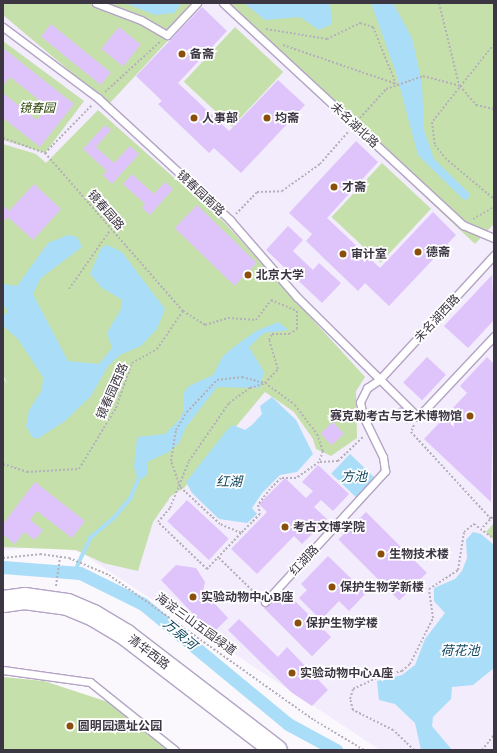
<!DOCTYPE html>
<meta charset="utf-8">
<style>
body{margin:0}
#map{position:relative;width:497px;height:753px;overflow:hidden;background:#faf7fd;font-family:Literata,"Noto Sans SC",serif}
div>[style]{position:absolute}
.built>*{inset:0;background:#f3ecfc}
.green>*{inset:0;background:#c5e0aa;transform-origin:0 0}
.water>*{inset:0;background:#aaddf7;transform-origin:0 0}
.stream>*{height:3.5px;margin:-1.75px;padding:0 1.75px;transform-origin:1.75px;border-radius:1.75px;background:#aaddf7}
.canal>*{height:13px;margin:-6.5px;padding:0 6.5px;transform-origin:6.5px;border-radius:6.5px;background:#aaddf7}
.building>*{inset:0;background:#dec4fb;transform-origin:0 0}
.path>*{height:2px;margin-top:-1px;transform-origin:0;background:repeating-linear-gradient(90deg,#b5b1ba 0 2px,transparent 0 4px)}
.roads{filter:drop-shadow(1px 0 #b3a4c4) drop-shadow(-1px 0 #b3a4c4) drop-shadow(0 1px #b3a4c4) drop-shadow(0 -1px #b3a4c4)}
.service>*{height:7px;margin:-3.5px;padding:0 3.5px;transform-origin:3.5px;border-radius:3.5px;background:#fff}
.secondary>*{height:21px;margin:-10.5px;padding:0 10.5px;transform-origin:10.5px;border-radius:10.5px;background:#fff}
.dots>*{width:11px;height:11px;translate:-50% -50%;box-sizing:border-box;border:2px solid #fff;border-radius:50%}
span{translate:-50% -50%;white-space:nowrap;text-align:center;line-height:1.15;-webkit-text-stroke:3.5px #fff;paint-order:stroke}
.poi-label{font-size:12px;color:#3c3643;font-weight:700}
.left{translate:0 -50%;text-align:left}
.right{translate:-100% -50%;text-align:right}
.park-label{font-size:12px;color:#2b4307;font-style:italic}
.street-label{font-size:12px;color:#3c3643}
.water-label{font-size:13px;color:#11465d;font-style:italic}
.frame{position:absolute;inset:0;border:4px solid #3c3643;pointer-events:none}
</style>
<div id="map">
<div class="built">
<i style="clip-path:polygon(3px 3px,494px 3px,493px 750px,380px 750px,80px 552px,49px 546px,3px 550px)"></i>
</div>
<div class="green">
<i style="clip-path:polygon(3px 3px,203px 3px,109px 104px,3px 15px)"></i>
<i style="clip-path:polygon(219px 3px,494px 3px,494px 224px,475px 244px)"></i>
<i style="left:235px;top:27px;width:66px;height:75px;rotate:43deg"></i>
<i style="clip-path:polygon(3px 41px,84px 101px,45px 153px,3px 140px)"></i>
<i style="clip-path:polygon(98px 110px,225px 223px,365px 377px,356px 391px,357px 438px,331px 456px,316px 449px,313px 439px,294px 412px,265px 392px,184px 488px,171px 496px,153px 522px,138px 571px,103px 563px,76px 550px,3px 547px,3px 378px,7px 384px,3px 374px,3px 144px,36px 154px,46px 163px)"></i>
<i style="left:382px;top:163px;width:67px;height:74px;rotate:43deg"></i>
<i style="clip-path:polygon(494px 523px,494px 540px,486px 532px)"></i>
<i style="clip-path:polygon(3px 677px,44px 681px,108px 702px,167px 750px,3px 750px)"></i>
</div>
<div class="water">
<i style="clip-path:polygon(125px 3px,182px 3px,174px 13px,155px 15px)"></i>
<i style="clip-path:polygon(244px 3px,330px 3px,332px 24px,319px 30px,300px 17px,265px 20px)"></i>
<i style="clip-path:polygon(371px 3px,393px 3px,412px 38px,422px 83px,424px 130px,434px 159px,470px 194px,468px 199px,464px 200px,418px 155px,396px 73px)"></i>
<i style="clip-path:polygon(68px 235px,77px 237px,82px 247px,41px 278px,33px 294px,68px 361px,99px 364px,112px 348px,107px 333px,122px 307px,121px 299px,102px 288px,90px 274px,101px 248px,107px 245px,122px 252px,165px 309px,157px 329px,141px 346px,120px 355px,108px 366px,91px 396px,65px 421px,37px 439px,32px 437px,26px 426px,29px 410px,42px 390px,43px 377px,18px 339px,3px 326px,3px 315px,8px 312px,3px 304px,3px 284px,17px 286px,48px 243px)"></i>
<i style="clip-path:polygon(278px 322px,289px 330px,264px 333px,249px 347px,264px 372px,260px 388px,217px 387px,186px 427px,179px 443px,169px 452px,147px 462px,148px 474px,142px 479px,137px 477px,134px 467px,137px 437px,165px 434px,179px 420px,184px 410px,184px 392px,189px 386px,213px 375px,223px 356px,235px 346px,256px 331px)"></i>
<i style="clip-path:polygon(272px 397px,296px 420px,313px 454px,297px 472px,280px 475px,262px 493px,252px 508px,257px 514px,247px 523px,219px 519px,192px 493px,186px 482px,227px 430px,233px 425px,245px 430px,252px 425px,262px 414px,260px 406px)"></i>
<i style="left:350px;top:454px;width:35px;height:27px;rotate:44deg"></i>
<i style="clip-path:polygon(473px 532px,481px 534px,494px 545px,494px 668px,473px 685px,452px 687px,451px 699px,433px 717px,432px 726px,452px 750px,421px 750px,415px 723px,395px 704px,379px 700px,377px 681px,402px 675px,415px 665px,425px 639px,445px 613px,434px 601px,434px 588px,455px 579px,462px 571px,467px 558px,466px 540px)"></i>
</div>
<div class="stream">
<i style="left:74px;top:573px;width:38px;rotate:-65deg"></i>
<i style="left:90px;top:538px;width:30px;rotate:-40deg"></i>
<i style="left:113px;top:519px;width:26px;rotate:-50deg"></i>
<i style="left:130px;top:499px;width:23px;rotate:-67deg"></i>
</div>
<div class="canal">
<i style="left:3px;top:567px;width:77px;rotate:4.5deg"></i>
<i style="left:80px;top:573px;width:70px;rotate:26.2deg"></i>
<i style="left:143px;top:604px;width:188px;rotate:39.6deg"></i>
<i style="left:288px;top:724px;width:55px;rotate:28.4deg"></i>
</div>
<div class="building">
<i style="clip-path:polygon(202px 7px,227px 31px,178px 83px,229px 131px,278px 80px,305px 105px,241px 173px,214px 148px,209px 153px,158px 104px,162px 101px,136px 76px)"></i>
<i style="left:51px;top:24px;width:77px;height:16px;rotate:39deg"></i>
<i style="left:119px;top:27px;width:28px;height:28px;rotate:39deg"></i>
<i style="clip-path:polygon(3px 48px,74px 104px,40px 147px,3px 118px,3px 93px,37px 120px,48px 107px,10px 77px,3px 86px)"></i>
<i style="clip-path:polygon(105px 125px,111px 130px,96px 147px,114px 163px,130px 146px,139px 154px,112px 184px,103px 175px,107px 171px,83px 149px)"></i>
<i style="clip-path:polygon(356px 141px,378px 162px,327px 218px,380px 268px,433px 212px,456px 235px,389px 306px,365px 283px,358px 291px,306px 241px,312px 234px,289px 213px)"></i>
<i style="clip-path:polygon(132px 174px,154px 194px,165px 182px,173px 189px,150px 215px,142px 208px,145px 204px,123px 184px)"></i>
<i style="clip-path:polygon(34px 184px,61px 209px,33px 240px,8px 217px,3px 222px,3px 205px,9px 211px)"></i>
<i style="left:197px;top:205px;width:83px;height:32px;rotate:44deg"></i>
<i style="clip-path:polygon(288px 226px,303px 240px,293px 251px,313px 270px,319px 263px,341px 283px,322px 303px,266px 250px)"></i>
<i style="clip-path:polygon(492px 275px,494px 320px,468px 348px,444px 326px)"></i>
<i style="left:427px;top:357px;width:26px;height:35px;rotate:43deg"></i>
<i style="clip-path:polygon(487px 357px,494px 364px,491px 502px,424px 439px,467px 393px,460px 386px)"></i>
<i style="left:403px;top:404px;width:17px;height:11px;rotate:45deg"></i>
<i style="left:333px;top:422px;width:16px;height:17px;rotate:47deg"></i>
<i style="clip-path:polygon(318px 465px,349px 494px,333px 511px,321px 500px,314px 507px,327px 519px,302px 544px,294px 536px,257px 574px,231px 549px,267px 512px,259px 504px,285px 478px,306px 498px,313px 491px,302px 482px)"></i>
<i style="clip-path:polygon(35px 482px,85px 521px,72px 538px,37px 511px,30px 520px,43px 530px,35px 540px,24px 532px,15px 544px,3px 535px,3px 524px)"></i>
<i style="left:187px;top:500px;width:57px;height:29px;rotate:43deg"></i>
<i style="left:366px;top:512px;width:86px;height:39px;rotate:45deg"></i>
<i style="clip-path:polygon(328px 556px,366px 593px,349px 611px,339px 601px,321px 620px,299px 598px,307px 590px,301px 584px)"></i>
<i style="clip-path:polygon(176px 565px,196px 568px,205px 582px,203px 591px,228px 618px,212px 634px,161px 580px)"></i>
<i style="left:283px;top:589px;width:68px;height:27px;rotate:45deg"></i>
<i style="clip-path:polygon(239px 619px,278px 657px,287px 647px,328px 690px,312px 706px,291px 692px,228px 630px)"></i>
</div>
<div class="path">
<i style="left:439px;top:3px;width:84px;rotate:76.3deg"></i>
<i style="left:266px;top:29px;width:62px;rotate:9.3deg"></i>
<i style="left:327px;top:39px;width:37px;rotate:-26deg"></i>
<i style="left:360px;top:23px;width:14px;rotate:17deg"></i>
<i style="left:373px;top:27px;width:61px;rotate:68deg"></i>
<i style="left:494px;top:44px;width:100px;rotate:128.5deg"></i>
<i style="left:432px;top:122px;width:23px;rotate:83deg"></i>
<i style="left:435px;top:145px;width:16px;rotate:52deg"></i>
<i style="left:445px;top:158px;width:64px;rotate:39.9deg"></i>
<i style="left:283px;top:45px;width:120px;rotate:19deg"></i>
<i style="left:105px;top:92px;width:76px;rotate:-42.3deg"></i>
<i style="left:360px;top:118px;width:39px;rotate:-48deg"></i>
<i style="left:386px;top:89px;width:39px;rotate:-19deg"></i>
<i style="left:423px;top:76px;width:38px;rotate:15deg"></i>
<i style="left:460px;top:86px;width:25px;rotate:50deg"></i>
<i style="left:476px;top:105px;width:18px;rotate:13deg"></i>
<i style="left:3px;top:138px;width:45px;rotate:19.7deg"></i>
<i style="left:45px;top:153px;width:210px;rotate:48.9deg"></i>
<i style="left:45px;top:153px;width:67px;rotate:-45.6deg"></i>
<i style="left:236px;top:214px;width:30px;rotate:-46deg"></i>
<i style="left:257px;top:192px;width:25px;rotate:-2deg"></i>
<i style="left:282px;top:191px;width:47px;rotate:-35.4deg"></i>
<i style="left:320px;top:164px;width:43px;rotate:-48.8deg"></i>
<i style="left:473px;top:219px;width:24px;rotate:-30deg"></i>
<i style="left:69px;top:289px;width:73px;rotate:-55deg"></i>
<i style="left:242px;top:377px;width:24px;rotate:15deg"></i>
<i style="left:265px;top:383px;width:37px;rotate:36deg"></i>
<i style="left:295px;top:405px;width:36px;rotate:53deg"></i>
<i style="left:317px;top:434px;width:18px;rotate:71deg"></i>
<i style="left:323px;top:451px;width:12px;rotate:110deg"></i>
<i style="left:319px;top:462px;width:28px;rotate:145deg"></i>
<i style="left:296px;top:478px;width:15px;rotate:180deg"></i>
<i style="left:281px;top:478px;width:16px;rotate:135deg"></i>
<i style="left:270px;top:489px;width:20px;rotate:127deg"></i>
<i style="left:258px;top:505px;width:9px;rotate:77deg"></i>
<i style="left:260px;top:514px;width:27px;rotate:135deg"></i>
<i style="left:241px;top:533px;width:23px;rotate:-157deg"></i>
<i style="left:220px;top:524px;width:54px;rotate:-137.2deg"></i>
<i style="left:180px;top:487px;width:28px;rotate:-109deg"></i>
<i style="left:171px;top:461px;width:31px;rotate:-81deg"></i>
<i style="left:176px;top:430px;width:21px;rotate:-59deg"></i>
<i style="left:187px;top:412px;width:44px;rotate:-46.8deg"></i>
<i style="left:217px;top:380px;width:25px;rotate:-7deg"></i>
<i style="left:414px;top:425px;width:8px;rotate:113deg"></i>
<i style="left:411px;top:432px;width:118px;rotate:47.4deg"></i>
<i style="left:320px;top:462px;width:18px;rotate:-3deg"></i>
<i style="left:338px;top:461px;width:35px;rotate:-44deg"></i>
<i style="left:3px;top:464px;width:25px;rotate:18deg"></i>
<i style="left:27px;top:472px;width:52px;rotate:-3.3deg"></i>
<i style="left:79px;top:469px;width:71px;rotate:-58.8deg"></i>
<i style="left:116px;top:408px;width:48px;rotate:-70.4deg"></i>
<i style="left:132px;top:363px;width:29px;rotate:-29deg"></i>
<i style="left:157px;top:349px;width:46px;rotate:-55.6deg"></i>
<i style="left:183px;top:311px;width:26px;rotate:32deg"></i>
<i style="left:205px;top:325px;width:24px;rotate:-17deg"></i>
<i style="left:228px;top:318px;width:28px;rotate:4deg"></i>
<i style="left:256px;top:320px;width:25px;rotate:-53deg"></i>
<i style="left:271px;top:300px;width:28px;rotate:23deg"></i>
<i style="left:483px;top:527px;width:16px;rotate:-47deg"></i>
<i style="left:241px;top:533px;width:50px;rotate:133.4deg"></i>
<i style="left:207px;top:569px;width:68px;rotate:-136.2deg"></i>
<i style="left:158px;top:522px;width:18px;rotate:-49deg"></i>
<i style="left:170px;top:508px;width:51px;rotate:-68deg"></i>
<i style="left:189px;top:461px;width:70px;rotate:-55.4deg"></i>
<i style="left:229px;top:403px;width:26px;rotate:-36deg"></i>
<i style="left:250px;top:388px;width:16px;rotate:-18deg"></i>
<i style="left:265px;top:383px;width:19px;rotate:-47deg"></i>
<i style="left:278px;top:369px;width:30px;rotate:-107deg"></i>
<i style="left:269px;top:340px;width:7px;rotate:-63deg"></i>
<i style="left:272px;top:334px;width:17px"></i>
<i style="left:289px;top:334px;width:9px;rotate:-32deg"></i>
<i style="left:297px;top:329px;width:18px;rotate:-90deg"></i>
<i style="left:3px;top:558px;width:37px;rotate:-6deg"></i>
<i style="left:40px;top:554px;width:29px;rotate:8deg"></i>
<i style="left:69px;top:558px;width:43px;rotate:23deg"></i>
<i style="left:109px;top:575px;width:251px;rotate:35.3deg"></i>
<i style="left:314px;top:720px;width:58px;rotate:31deg"></i>
<i style="left:219px;top:558px;width:54px;rotate:44.3deg"></i>
<i style="left:56px;top:586px;width:29px;rotate:-82deg"></i>
<i style="left:414px;top:750px;width:29px;rotate:-136deg"></i>
<i style="left:393px;top:730px;width:45px;rotate:-153.4deg"></i>
<i style="left:353px;top:710px;width:11px;rotate:-105deg"></i>
<i style="left:350px;top:699px;width:10px;rotate:-73deg"></i>
<i style="left:353px;top:689px;width:31px;rotate:-25deg"></i>
<i style="left:381px;top:676px;width:22px;rotate:-13deg"></i>
<i style="left:402px;top:671px;width:11px;rotate:-41deg"></i>
<i style="left:410px;top:664px;width:51px;rotate:-63.4deg"></i>
<i style="left:433px;top:618px;width:29px;rotate:-98deg"></i>
<i style="left:429px;top:589px;width:35px;rotate:-33deg"></i>
<i style="left:458px;top:570px;width:38px;rotate:-81deg"></i>
<i style="left:464px;top:532px;width:13px;rotate:-39deg"></i>
<i style="left:474px;top:524px;width:25px;rotate:37deg"></i>
<i style="left:482px;top:750px;width:19px;rotate:-51deg"></i>
</div>
<div class="roads">
<div class="service">
<i style="left:96px;top:3px;width:48px;rotate:20.7deg"></i>
<i style="left:141px;top:20px;width:30px;rotate:30deg"></i>
<i style="left:167px;top:35px;width:44px;rotate:-46.8deg"></i>
<i style="left:223px;top:3px;width:327px;rotate:42.8deg"></i>
<i style="left:463px;top:225px;width:34px;rotate:23deg"></i>
<i style="left:3px;top:27px;width:119px;rotate:36.8deg"></i>
<i style="left:98px;top:98px;width:180px;rotate:42.7deg"></i>
<i style="left:230px;top:220px;width:102px;rotate:49deg"></i>
<i style="left:297px;top:297px;width:170px;rotate:44.8deg"></i>
<i style="left:418px;top:417px;width:111px;rotate:-46.8deg"></i>
<i style="left:265px;top:602px;width:178px;rotate:-47.5deg"></i>
<i style="left:385px;top:471px;width:14px;rotate:-98deg"></i>
<i style="left:383px;top:457px;width:46px;rotate:-116deg"></i>
<i style="left:363px;top:416px;width:14px;rotate:-102deg"></i>
<i style="left:360px;top:402px;width:16px;rotate:-63deg"></i>
<i style="left:367px;top:388px;width:14px;rotate:-34deg"></i>
<i style="left:379px;top:380px;width:170px;rotate:-47.4deg"></i>
<i style="left:3px;top:670px;width:88px;rotate:7.9deg"></i>
<i style="left:90px;top:682px;width:109px;rotate:38.7deg"></i>
</div>
<div class="secondary">
<i style="left:3px;top:601px;width:21px;rotate:-8deg"></i>
<i style="left:24px;top:598px;width:43px;rotate:7.9deg"></i>
<i style="left:67px;top:604px;width:28px;rotate:23deg"></i>
<i style="left:93px;top:615px;width:39px;rotate:31deg"></i>
<i style="left:126px;top:635px;width:189px;rotate:37.5deg"></i>
</div>
</div>
<div class="dots">
<i style="left:182px;top:54px;background:#8b4f0d"></i>
<i style="left:194px;top:118px;background:#8b4f0d"></i>
<i style="left:267px;top:118px;background:#8b4f0d"></i>
<i style="left:334px;top:187px;background:#8b4f0d"></i>
<i style="left:418px;top:252px;background:#8b4f0d"></i>
<i style="left:343px;top:254px;background:#8b4f0d"></i>
<i style="left:248px;top:275px;background:#8b4f0d"></i>
<i style="left:470px;top:416px;background:#8b4f0d"></i>
<i style="left:285px;top:527px;background:#8b4f0d"></i>
<i style="left:381px;top:554px;background:#8b4f0d"></i>
<i style="left:332px;top:587px;background:#8b4f0d"></i>
<i style="left:193px;top:597px;background:#8b4f0d"></i>
<i style="left:298px;top:623px;background:#8b4f0d"></i>
<i style="left:292px;top:673px;background:#8b4f0d"></i>
<i style="left:70px;top:726px;background:#8b4f0d"></i>
</div>
<div class="poi-label">
<span class="left" style="left:190px;top:54px">备斋</span>
<span class="left" style="left:202px;top:118px">人事部</span>
<span class="left" style="left:275px;top:118px">均斋</span>
<span class="left" style="left:342px;top:187px">才斋</span>
<span class="left" style="left:426px;top:252px">德斋</span>
<span class="left" style="left:351px;top:254px">审计室</span>
<span class="left" style="left:256px;top:275px">北京大学</span>
<span class="right" style="left:462px;top:416px">赛克勒考古与艺术博物馆</span>
<span class="left" style="left:293px;top:527px">考古文博学院</span>
<span class="left" style="left:389px;top:554px">生物技术楼</span>
<span class="left" style="left:340px;top:587px">保护生物学新楼</span>
<span class="left" style="left:201px;top:597px">实验动物中心B座</span>
<span class="left" style="left:306px;top:623px">保护生物学楼</span>
<span class="left" style="left:300px;top:673px">实验动物中心A座</span>
<span class="left" style="left:78px;top:726px">圆明园遗址公园</span>
</div>
<div class="park-label">
<span style="left:37px;top:108px">镜春园</span>
</div>
<div class="street-label">
<span style="left:355px;top:125px;rotate:43deg">未名湖北路</span>
<span style="left:201px;top:193px;rotate:43deg">镜春园南路</span>
<span style="left:106px;top:210px;rotate:49deg">镜春园路</span>
<span style="left:437px;top:318px;rotate:-47deg">未名湖西路</span>
<span style="left:112px;top:391px;rotate:-66deg">镜春园西路</span>
<span style="left:304px;top:560px;rotate:-47deg">红湖路</span>
<span style="left:196px;top:624px;rotate:36deg">海淀三山五园绿道</span>
<span style="left:149px;top:652px;rotate:37deg">清华西路</span>
</div>
<div class="water-label">
<span style="left:354px;top:476px">方池</span>
<span style="left:229px;top:481px">红湖</span>
<span style="left:180px;top:634px;rotate:40deg">万泉河</span>
<span style="left:460px;top:650px">荷花池</span>
</div>
<div class="frame"></div>
</div>
